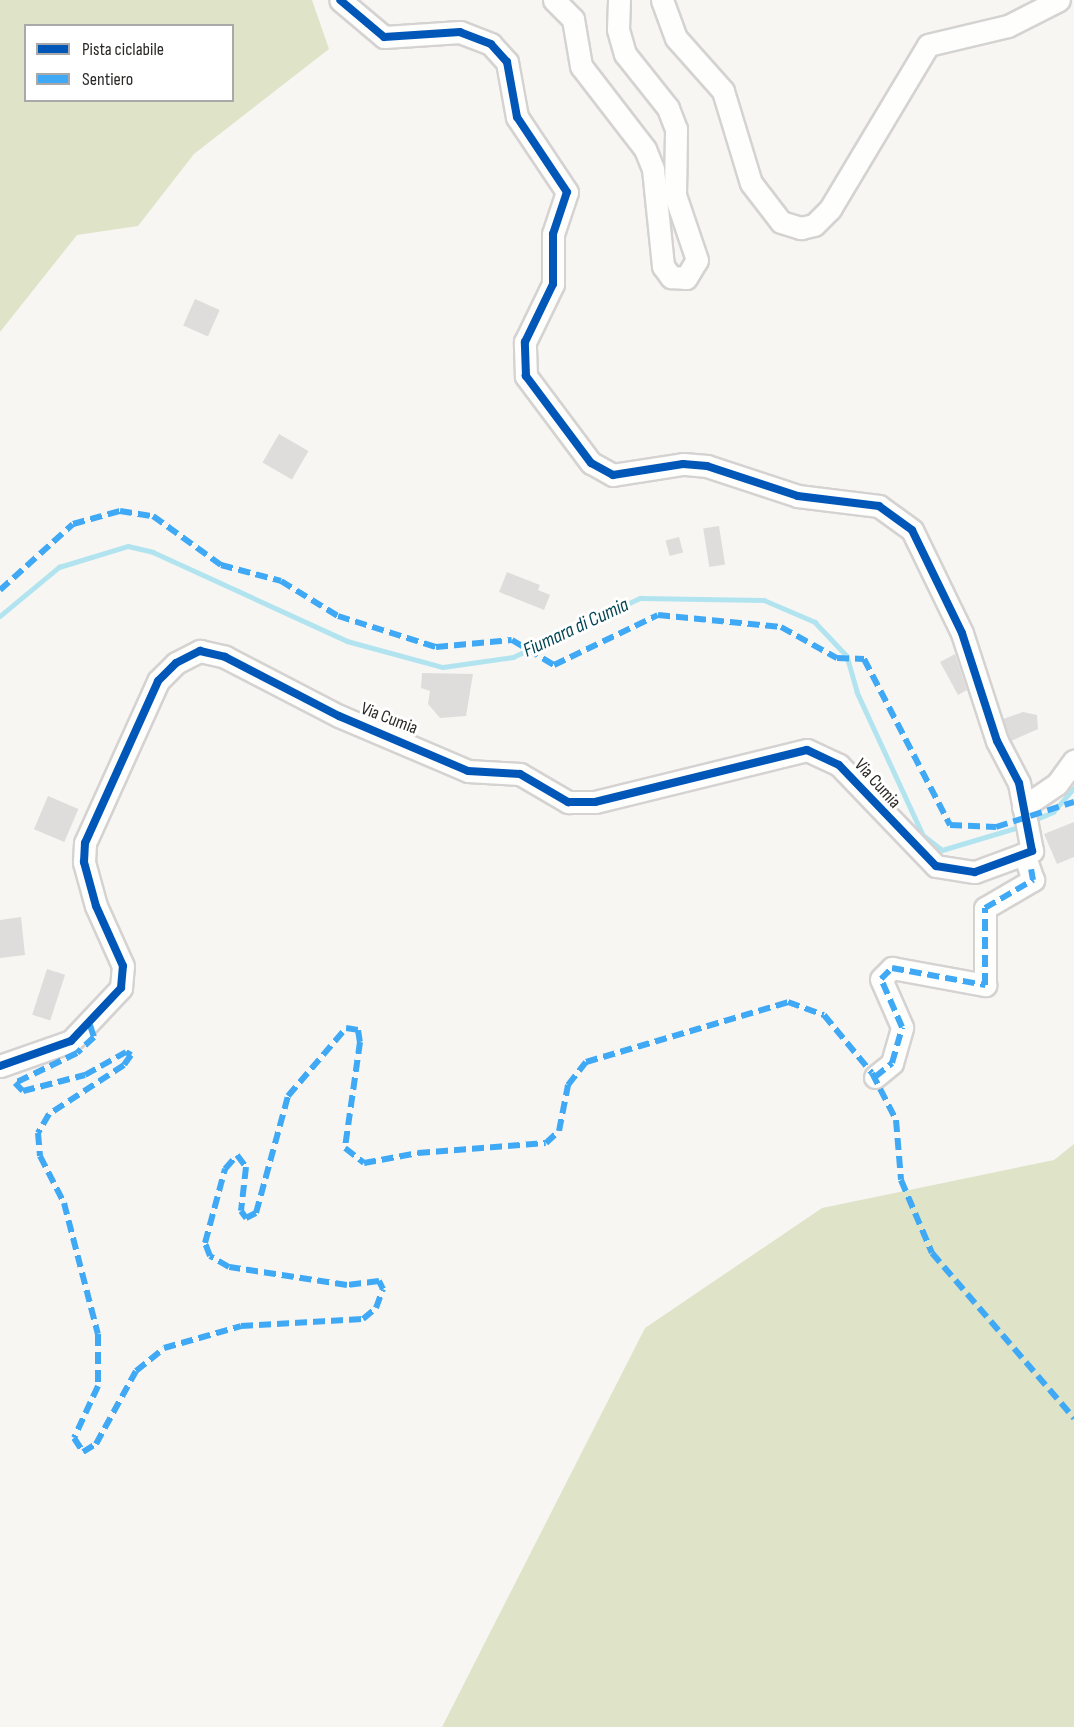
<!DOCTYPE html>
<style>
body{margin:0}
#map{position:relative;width:1074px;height:1727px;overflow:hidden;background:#f8f6f3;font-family:"Sofia Sans Condensed",sans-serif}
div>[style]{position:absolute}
.green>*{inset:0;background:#dfe4c8}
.stream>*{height:4.5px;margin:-2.25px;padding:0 2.25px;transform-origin:2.25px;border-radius:2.25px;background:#b2e4f0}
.building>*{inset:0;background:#dfdddb;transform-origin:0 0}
.roads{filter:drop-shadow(2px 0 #d5d3d2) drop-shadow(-2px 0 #d5d3d2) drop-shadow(0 2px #d5d3d2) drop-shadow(0 -2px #d5d3d2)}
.minor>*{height:21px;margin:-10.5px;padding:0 10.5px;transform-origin:10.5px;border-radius:10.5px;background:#fefefd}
.quiet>*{height:6px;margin-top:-3px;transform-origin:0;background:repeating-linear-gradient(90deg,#3fa9f5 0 12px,transparent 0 18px)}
.cycleway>*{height:8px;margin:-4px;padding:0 4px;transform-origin:4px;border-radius:4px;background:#0057b8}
span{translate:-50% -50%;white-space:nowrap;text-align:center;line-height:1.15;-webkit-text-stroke:6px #fff;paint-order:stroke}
.street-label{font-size:18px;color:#2b2927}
.water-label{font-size:20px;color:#024753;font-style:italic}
.legend{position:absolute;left:24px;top:24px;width:210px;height:78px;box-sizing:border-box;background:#fff;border:2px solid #aaa9a9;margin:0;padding:8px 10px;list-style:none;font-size:18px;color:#2b2927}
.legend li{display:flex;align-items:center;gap:12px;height:30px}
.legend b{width:30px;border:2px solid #aaa9a9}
</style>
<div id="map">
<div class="green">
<i style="clip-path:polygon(evenodd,0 0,312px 0,329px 49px,194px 154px,138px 226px,77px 235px,0 332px,0 0,26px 26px,232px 26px,232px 100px,26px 100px,26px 26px)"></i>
<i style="clip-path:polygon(1074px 1144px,1074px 1727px,442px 1727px,645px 1328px,822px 1208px,1054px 1160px)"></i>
</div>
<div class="stream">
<i style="left:0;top:616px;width:77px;rotate:-39.7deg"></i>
<i style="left:59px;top:567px;width:72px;rotate:-16.9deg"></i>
<i style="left:128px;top:546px;width:26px;rotate:13deg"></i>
<i style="left:153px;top:552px;width:213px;rotate:24.6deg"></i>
<i style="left:347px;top:641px;width:99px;rotate:15.2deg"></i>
<i style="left:443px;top:667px;width:71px;rotate:-8.1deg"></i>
<i style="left:513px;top:657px;width:140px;rotate:-24.9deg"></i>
<i style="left:640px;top:598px;width:124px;rotate:0.9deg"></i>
<i style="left:764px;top:600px;width:56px;rotate:23.3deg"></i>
<i style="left:815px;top:622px;width:47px;rotate:46.7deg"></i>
<i style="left:847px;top:656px;width:37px;rotate:74deg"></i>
<i style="left:857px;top:692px;width:157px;rotate:65.2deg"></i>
<i style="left:923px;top:835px;width:24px;rotate:38deg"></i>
<i style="left:942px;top:850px;width:84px;rotate:-16.7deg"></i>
<i style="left:1032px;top:821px;width:23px;rotate:-23deg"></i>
<i style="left:1053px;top:812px;width:32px;rotate:-49deg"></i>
</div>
<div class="building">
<i style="left:195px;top:299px;width:27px;height:29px;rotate:24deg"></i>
<i style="left:279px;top:434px;width:34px;height:33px;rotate:30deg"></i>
<i style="left:719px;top:526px;width:39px;height:16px;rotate:81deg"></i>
<i style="left:679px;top:537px;width:16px;height:14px;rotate:75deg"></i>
<i style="clip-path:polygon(507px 572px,540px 585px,538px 590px,550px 595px,544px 610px,499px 592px)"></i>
<i style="clip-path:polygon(955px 654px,967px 690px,958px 695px,940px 662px)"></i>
<i style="clip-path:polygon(422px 673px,473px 674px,466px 716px,440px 718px,428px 704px,430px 691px,421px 688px)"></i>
<i style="clip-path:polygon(1023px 712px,1037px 715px,1038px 729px,1011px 741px,1003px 719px)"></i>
<i style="left:48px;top:796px;width:33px;height:36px;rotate:23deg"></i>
<i style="clip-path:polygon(1074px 822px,1074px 857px,1057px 864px,1044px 834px)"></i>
<i style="clip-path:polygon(21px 917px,25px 955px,0 958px,0 920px)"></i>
<i style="left:47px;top:969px;width:19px;height:48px;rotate:18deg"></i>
</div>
<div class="roads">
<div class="minor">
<i style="left:554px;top:0;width:27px;rotate:45deg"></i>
<i style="left:573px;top:19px;width:48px;rotate:80.3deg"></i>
<i style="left:581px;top:66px;width:105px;rotate:52.4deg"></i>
<i style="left:645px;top:149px;width:22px;rotate:68deg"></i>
<i style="left:653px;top:169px;width:98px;rotate:84.1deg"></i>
<i style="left:663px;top:266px;width:14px;rotate:54deg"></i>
<i style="left:671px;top:277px;width:15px;rotate:4deg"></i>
<i style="left:686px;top:278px;width:21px;rotate:-59deg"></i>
<i style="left:697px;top:260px;width:69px;rotate:-108.7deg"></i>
<i style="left:675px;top:195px;width:66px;rotate:-89.1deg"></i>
<i style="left:676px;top:129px;width:22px;rotate:-111deg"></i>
<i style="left:668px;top:108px;width:69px;rotate:-128.5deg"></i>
<i style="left:625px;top:54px;width:26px;rotate:-106deg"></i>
<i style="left:618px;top:29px;width:29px;rotate:-88deg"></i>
<i style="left:662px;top:0;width:40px;rotate:69.8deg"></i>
<i style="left:676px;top:38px;width:71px;rotate:48.4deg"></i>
<i style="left:723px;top:91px;width:96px;rotate:73.1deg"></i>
<i style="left:751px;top:183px;width:49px;rotate:52.4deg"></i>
<i style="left:781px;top:222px;width:21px;rotate:17deg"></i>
<i style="left:801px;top:228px;width:13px;rotate:-13deg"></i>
<i style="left:814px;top:225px;width:23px;rotate:-45deg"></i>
<i style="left:830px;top:209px;width:191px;rotate:-59.1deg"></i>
<i style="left:928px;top:45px;width:82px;rotate:-13.4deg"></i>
<i style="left:1008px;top:26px;width:57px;rotate:-27deg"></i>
<i style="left:1023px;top:807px;width:41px;rotate:-34.1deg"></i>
<i style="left:1057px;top:784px;width:29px;rotate:-54deg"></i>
<i style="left:0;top:1066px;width:75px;rotate:-19.4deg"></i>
<i style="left:71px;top:1041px;width:73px;rotate:-46.7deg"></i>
<i style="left:121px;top:988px;width:22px;rotate:-85deg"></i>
<i style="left:123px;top:966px;width:66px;rotate:-114.2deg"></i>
<i style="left:96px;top:906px;width:46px;rotate:-105.3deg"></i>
<i style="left:84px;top:862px;width:19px;rotate:-87deg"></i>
<i style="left:85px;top:843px;width:178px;rotate:-65.7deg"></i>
<i style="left:158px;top:681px;width:25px;rotate:-45deg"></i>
<i style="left:176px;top:663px;width:27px;rotate:-27deg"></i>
<i style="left:200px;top:651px;width:26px;rotate:13deg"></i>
<i style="left:225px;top:657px;width:128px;rotate:27.4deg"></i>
<i style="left:339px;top:716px;width:140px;rotate:23.1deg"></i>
<i style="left:468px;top:771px;width:52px;rotate:3.3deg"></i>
<i style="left:520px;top:774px;width:56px;rotate:30.3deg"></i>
<i style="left:568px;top:802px;width:27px"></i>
<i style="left:595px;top:802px;width:218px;rotate:-13.8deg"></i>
<i style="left:807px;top:750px;width:35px;rotate:25deg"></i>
<i style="left:839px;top:765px;width:140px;rotate:46.2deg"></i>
<i style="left:936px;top:866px;width:39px;rotate:9deg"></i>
<i style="left:975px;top:872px;width:61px;rotate:-20.2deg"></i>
<i style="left:1032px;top:851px;width:69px;rotate:-100.8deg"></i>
<i style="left:1019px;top:783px;width:47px;rotate:-117.6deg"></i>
<i style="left:997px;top:741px;width:114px;rotate:-108deg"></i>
<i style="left:962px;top:633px;width:114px;rotate:-115.9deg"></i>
<i style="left:912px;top:530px;width:41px;rotate:-144deg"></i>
<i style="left:879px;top:506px;width:82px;rotate:-173deg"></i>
<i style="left:798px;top:496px;width:96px;rotate:-161.8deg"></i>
<i style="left:707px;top:466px;width:24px;rotate:-175deg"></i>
<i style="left:683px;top:464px;width:71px;rotate:171.1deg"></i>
<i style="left:613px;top:475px;width:25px;rotate:-151deg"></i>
<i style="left:591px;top:463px;width:109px;rotate:-126.8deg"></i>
<i style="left:526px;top:376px;width:34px;rotate:-92deg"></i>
<i style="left:525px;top:342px;width:64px;rotate:-64.2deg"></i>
<i style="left:553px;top:284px;width:50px;rotate:-90deg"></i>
<i style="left:553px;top:234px;width:44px;rotate:-71.6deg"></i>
<i style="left:567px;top:192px;width:90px;rotate:-123.7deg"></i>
<i style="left:517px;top:117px;width:56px;rotate:-100.3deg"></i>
<i style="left:507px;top:62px;width:24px;rotate:-132deg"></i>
<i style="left:491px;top:44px;width:33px;rotate:-159deg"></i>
<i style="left:460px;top:32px;width:76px;rotate:176.2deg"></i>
<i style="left:384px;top:37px;width:57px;rotate:-139.9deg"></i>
<i style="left:875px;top:1077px;width:22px;rotate:-39deg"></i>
<i style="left:892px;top:1063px;width:37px;rotate:-74deg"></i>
<i style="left:902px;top:1027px;width:52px;rotate:-113.6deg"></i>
<i style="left:881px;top:979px;width:16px;rotate:-45deg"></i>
<i style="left:892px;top:968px;width:95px;rotate:10.4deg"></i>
<i style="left:985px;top:985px;width:77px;rotate:-90deg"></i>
<i style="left:985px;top:908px;width:56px;rotate:-30.3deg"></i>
<i style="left:1033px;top:880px;width:28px;rotate:-109deg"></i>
</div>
</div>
<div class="quiet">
<i style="left:0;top:590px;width:98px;rotate:-42.1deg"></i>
<i style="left:73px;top:524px;width:49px;rotate:-15.5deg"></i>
<i style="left:120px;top:511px;width:33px;rotate:9deg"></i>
<i style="left:153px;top:516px;width:84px;rotate:35.8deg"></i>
<i style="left:221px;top:565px;width:62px;rotate:14.9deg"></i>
<i style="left:281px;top:581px;width:67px;rotate:31.6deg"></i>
<i style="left:338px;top:616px;width:103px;rotate:17.6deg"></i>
<i style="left:436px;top:647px;width:76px;rotate:-5.3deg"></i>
<i style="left:512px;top:640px;width:49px;rotate:30.8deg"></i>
<i style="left:554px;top:665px;width:115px;rotate:-25.7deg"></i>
<i style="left:658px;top:615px;width:124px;rotate:5.6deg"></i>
<i style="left:781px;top:627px;width:64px;rotate:29deg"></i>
<i style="left:837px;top:658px;width:27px;rotate:2deg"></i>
<i style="left:864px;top:659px;width:187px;rotate:62.6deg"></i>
<i style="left:950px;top:825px;width:46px;rotate:2.5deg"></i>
<i style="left:996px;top:827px;width:82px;rotate:-17.8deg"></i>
<i style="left:90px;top:1025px;width:13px;rotate:72deg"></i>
<i style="left:94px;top:1037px;width:23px;rotate:137deg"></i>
<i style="left:77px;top:1053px;width:69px;rotate:154.2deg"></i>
<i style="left:15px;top:1083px;width:11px;rotate:45deg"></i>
<i style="left:23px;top:1091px;width:64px;rotate:-14.5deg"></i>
<i style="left:85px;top:1075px;width:47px;rotate:-29.3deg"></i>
<i style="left:126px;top:1052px;width:6px;rotate:31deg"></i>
<i style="left:131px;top:1055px;width:12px;rotate:125deg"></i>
<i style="left:124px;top:1065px;width:90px;rotate:146.8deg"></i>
<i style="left:49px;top:1114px;width:22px;rotate:120deg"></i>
<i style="left:38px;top:1133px;width:23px;rotate:85deg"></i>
<i style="left:40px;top:1156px;width:53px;rotate:62.9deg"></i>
<i style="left:64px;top:1203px;width:135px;rotate:75.5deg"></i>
<i style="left:98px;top:1334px;width:52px;rotate:90deg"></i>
<i style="left:98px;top:1386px;width:57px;rotate:114.8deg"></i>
<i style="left:74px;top:1438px;width:17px;rotate:57deg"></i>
<i style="left:83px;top:1452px;width:15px;rotate:-32deg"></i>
<i style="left:96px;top:1444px;width:83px;rotate:-61.3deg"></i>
<i style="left:136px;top:1371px;width:36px;rotate:-39deg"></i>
<i style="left:164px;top:1348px;width:80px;rotate:-15.9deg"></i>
<i style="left:241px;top:1326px;width:122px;rotate:-3.3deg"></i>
<i style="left:363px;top:1319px;width:17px;rotate:-40deg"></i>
<i style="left:376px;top:1308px;width:20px;rotate:-70deg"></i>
<i style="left:383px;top:1289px;width:9px;rotate:-117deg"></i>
<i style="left:379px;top:1281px;width:32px;rotate:173deg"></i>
<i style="left:347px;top:1285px;width:119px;rotate:-171.3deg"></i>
<i style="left:229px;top:1267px;width:22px;rotate:-150deg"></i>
<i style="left:210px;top:1256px;width:14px;rotate:-111deg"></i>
<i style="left:205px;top:1243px;width:77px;rotate:-74.9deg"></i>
<i style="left:225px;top:1169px;width:18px;rotate:-49deg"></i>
<i style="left:237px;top:1155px;width:15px;rotate:53deg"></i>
<i style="left:246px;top:1167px;width:44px;rotate:96.5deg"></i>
<i style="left:241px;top:1211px;width:9px;rotate:54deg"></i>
<i style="left:246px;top:1218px;width:11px;rotate:-27deg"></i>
<i style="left:256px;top:1213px;width:121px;rotate:-74.7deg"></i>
<i style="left:288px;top:1096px;width:89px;rotate:-49.5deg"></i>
<i style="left:346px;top:1028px;width:12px;rotate:9deg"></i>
<i style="left:358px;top:1030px;width:12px;rotate:81deg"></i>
<i style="left:360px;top:1042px;width:107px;rotate:98.1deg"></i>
<i style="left:345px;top:1148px;width:24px;rotate:38deg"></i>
<i style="left:364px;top:1163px;width:55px;rotate:-10.5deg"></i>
<i style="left:418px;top:1153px;width:128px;rotate:-4.5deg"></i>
<i style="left:546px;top:1143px;width:18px;rotate:-43deg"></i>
<i style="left:559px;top:1131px;width:47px;rotate:-78.9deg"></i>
<i style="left:568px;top:1085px;width:29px;rotate:-52deg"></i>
<i style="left:586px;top:1062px;width:211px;rotate:-16.5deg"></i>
<i style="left:788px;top:1002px;width:38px;rotate:20deg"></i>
<i style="left:824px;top:1015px;width:75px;rotate:50.4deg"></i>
<i style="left:872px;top:1073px;width:53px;rotate:62.9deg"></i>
<i style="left:896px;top:1120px;width:60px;rotate:85.2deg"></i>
<i style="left:901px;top:1180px;width:79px;rotate:67deg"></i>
<i style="left:932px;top:1253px;width:218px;rotate:49.3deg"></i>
<i style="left:875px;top:1077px;width:22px;rotate:-39deg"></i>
<i style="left:892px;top:1063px;width:37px;rotate:-74deg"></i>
<i style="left:902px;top:1027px;width:52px;rotate:-113.6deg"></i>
<i style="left:881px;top:979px;width:16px;rotate:-45deg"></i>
<i style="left:892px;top:968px;width:95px;rotate:10.4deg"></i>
<i style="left:985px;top:985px;width:77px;rotate:-90deg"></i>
<i style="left:985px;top:908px;width:56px;rotate:-30.3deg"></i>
<i style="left:1033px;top:880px;width:11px;rotate:-100deg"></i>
</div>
<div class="cycleway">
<i style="left:0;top:1066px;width:75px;rotate:-19.4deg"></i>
<i style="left:71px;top:1041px;width:73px;rotate:-46.7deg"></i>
<i style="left:121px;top:988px;width:22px;rotate:-85deg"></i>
<i style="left:123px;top:966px;width:66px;rotate:-114.2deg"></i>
<i style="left:96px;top:906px;width:46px;rotate:-105.3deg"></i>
<i style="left:84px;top:862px;width:19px;rotate:-87deg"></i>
<i style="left:85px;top:843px;width:178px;rotate:-65.7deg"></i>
<i style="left:158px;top:681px;width:25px;rotate:-45deg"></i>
<i style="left:176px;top:663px;width:27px;rotate:-27deg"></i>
<i style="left:200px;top:651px;width:26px;rotate:13deg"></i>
<i style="left:225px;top:657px;width:128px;rotate:27.4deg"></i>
<i style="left:339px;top:716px;width:140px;rotate:23.1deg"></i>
<i style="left:468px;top:771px;width:52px;rotate:3.3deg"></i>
<i style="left:520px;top:774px;width:56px;rotate:30.3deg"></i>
<i style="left:568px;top:802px;width:27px"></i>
<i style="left:595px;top:802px;width:218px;rotate:-13.8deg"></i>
<i style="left:807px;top:750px;width:35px;rotate:25deg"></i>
<i style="left:839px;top:765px;width:140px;rotate:46.2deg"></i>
<i style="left:936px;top:866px;width:39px;rotate:9deg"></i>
<i style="left:975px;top:872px;width:61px;rotate:-20.2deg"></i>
<i style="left:1032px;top:851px;width:69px;rotate:-100.8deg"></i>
<i style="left:1019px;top:783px;width:47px;rotate:-117.6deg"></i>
<i style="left:997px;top:741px;width:114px;rotate:-108deg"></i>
<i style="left:962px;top:633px;width:114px;rotate:-115.9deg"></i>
<i style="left:912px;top:530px;width:41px;rotate:-144deg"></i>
<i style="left:879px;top:506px;width:82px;rotate:-173deg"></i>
<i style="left:798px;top:496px;width:96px;rotate:-161.8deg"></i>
<i style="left:707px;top:466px;width:24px;rotate:-175deg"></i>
<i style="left:683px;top:464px;width:71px;rotate:171.1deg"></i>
<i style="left:613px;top:475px;width:25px;rotate:-151deg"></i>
<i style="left:591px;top:463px;width:109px;rotate:-126.8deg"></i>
<i style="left:526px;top:376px;width:34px;rotate:-92deg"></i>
<i style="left:525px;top:342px;width:64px;rotate:-64.2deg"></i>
<i style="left:553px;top:284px;width:50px;rotate:-90deg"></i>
<i style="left:553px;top:234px;width:44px;rotate:-71.6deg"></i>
<i style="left:567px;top:192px;width:90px;rotate:-123.7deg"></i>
<i style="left:517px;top:117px;width:56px;rotate:-100.3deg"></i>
<i style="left:507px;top:62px;width:24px;rotate:-132deg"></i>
<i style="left:491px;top:44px;width:33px;rotate:-159deg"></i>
<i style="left:460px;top:32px;width:76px;rotate:176.2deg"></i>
<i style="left:384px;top:37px;width:57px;rotate:-139.9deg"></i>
</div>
<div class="street-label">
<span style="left:389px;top:719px;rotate:21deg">Via Cumia</span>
<span style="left:877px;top:784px;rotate:48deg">Via Cumia</span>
</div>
<div class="water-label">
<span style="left:576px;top:628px;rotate:-25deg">Fiumara di Cumia</span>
</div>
<ul class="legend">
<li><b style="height:8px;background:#0057b8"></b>Pista ciclabile</li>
<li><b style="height:8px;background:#3fa9f5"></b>Sentiero</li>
</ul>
</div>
